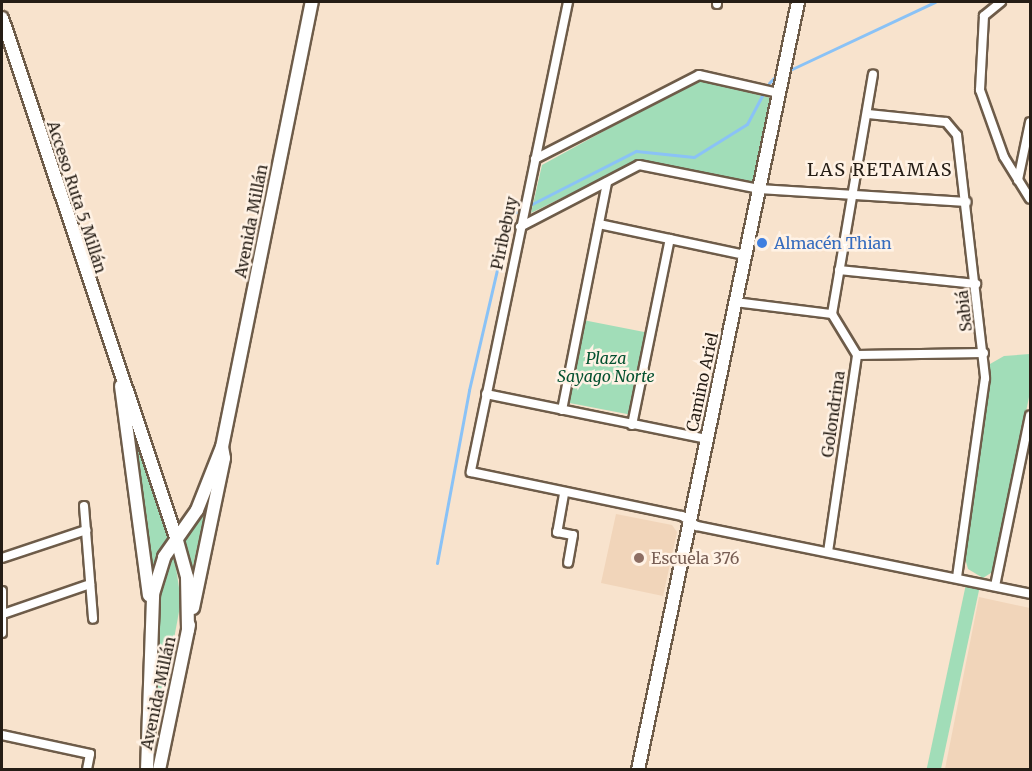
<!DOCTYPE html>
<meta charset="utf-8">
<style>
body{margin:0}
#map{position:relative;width:1032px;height:771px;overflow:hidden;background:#f8e3cd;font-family:Merriweather,serif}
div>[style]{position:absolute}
.built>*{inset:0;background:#f1d5ba}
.green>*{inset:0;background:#a1ddb8;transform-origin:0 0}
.stream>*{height:3px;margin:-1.5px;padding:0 1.5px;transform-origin:1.5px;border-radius:1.5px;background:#8ac2f6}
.roads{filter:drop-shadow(2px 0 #6e5c49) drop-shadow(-2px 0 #6e5c49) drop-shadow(0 2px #6e5c49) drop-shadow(0 -2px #6e5c49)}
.street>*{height:8px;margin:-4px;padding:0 4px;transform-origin:4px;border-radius:4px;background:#fff}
.secondary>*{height:12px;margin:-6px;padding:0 6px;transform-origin:6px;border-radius:6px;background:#fff}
.dots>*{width:16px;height:16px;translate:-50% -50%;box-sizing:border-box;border:3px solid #fff2e5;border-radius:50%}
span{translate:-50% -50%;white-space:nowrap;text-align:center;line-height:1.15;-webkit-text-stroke:5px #fff2e5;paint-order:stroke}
.street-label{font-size:16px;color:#251d15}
.shop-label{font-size:16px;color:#366cbe}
.left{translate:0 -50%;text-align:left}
.park-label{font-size:16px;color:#045130;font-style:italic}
.education-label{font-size:16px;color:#785e54}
.neighbourhood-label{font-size:18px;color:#251d15;letter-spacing:1.5px}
.frame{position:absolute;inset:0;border:3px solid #251d15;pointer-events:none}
</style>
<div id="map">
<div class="built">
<i style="clip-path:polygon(616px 514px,672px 525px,677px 532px,663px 596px,601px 583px)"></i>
<i style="clip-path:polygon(979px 597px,1030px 608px,1030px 769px,945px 769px)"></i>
</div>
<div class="green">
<i style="clip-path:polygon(697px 80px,771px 98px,753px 183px,637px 161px,531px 213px,542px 165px)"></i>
<i style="left:583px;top:320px;width:65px;height:84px;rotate:11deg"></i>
<i style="clip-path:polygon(1030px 354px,1030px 392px,994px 571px,983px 578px,968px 569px,963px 551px,990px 364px,1004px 356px)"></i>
<i style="clip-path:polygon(127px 407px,170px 538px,152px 580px,147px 518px)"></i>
<i style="clip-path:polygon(208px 499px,193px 566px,188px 567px,179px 538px)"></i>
<i style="clip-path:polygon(173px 548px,181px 601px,155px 741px,158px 593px)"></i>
<i style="left:966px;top:584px;width:14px;height:189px;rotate:12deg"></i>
</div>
<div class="stream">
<i style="left:792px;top:69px;width:158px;rotate:-25.1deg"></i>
<i style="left:769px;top:83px;width:8px;rotate:-45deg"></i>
<i style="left:532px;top:204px;width:117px;rotate:-27deg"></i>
<i style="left:636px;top:151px;width:58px;rotate:5.9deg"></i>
<i style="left:694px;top:157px;width:62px;rotate:-31.9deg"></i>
<i style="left:747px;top:124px;width:32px;rotate:-62deg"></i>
<i style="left:437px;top:563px;width:176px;rotate:-79.5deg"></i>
<i style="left:469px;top:390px;width:181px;rotate:-76.9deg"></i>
<i style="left:510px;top:214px;width:6px;rotate:-18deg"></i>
</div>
<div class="roads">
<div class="street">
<i style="left:568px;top:2px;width:480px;rotate:101.7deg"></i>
<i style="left:471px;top:472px;width:216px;rotate:11.8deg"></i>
<i style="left:682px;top:516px;width:18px;rotate:34deg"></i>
<i style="left:697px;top:526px;width:340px;rotate:11.5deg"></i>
<i style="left:1001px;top:2px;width:22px;rotate:141deg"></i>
<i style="left:984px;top:16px;width:74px;rotate:93.1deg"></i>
<i style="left:980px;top:90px;width:71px;rotate:70.3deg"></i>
<i style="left:1004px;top:157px;width:49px;rotate:58.2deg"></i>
<i style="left:717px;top:4px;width:2px;rotate:-90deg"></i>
<i style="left:868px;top:114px;width:78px;rotate:5.9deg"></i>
<i style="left:946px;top:122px;width:17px;rotate:50deg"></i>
<i style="left:957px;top:135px;width:245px;rotate:83.4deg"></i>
<i style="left:985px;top:378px;width:202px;rotate:98deg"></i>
<i style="left:535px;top:159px;width:184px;rotate:-27.1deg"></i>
<i style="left:699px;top:75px;width:82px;rotate:12.7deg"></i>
<i style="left:1018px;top:180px;width:59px;rotate:-78.3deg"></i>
<i style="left:599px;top:224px;width:149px;rotate:12deg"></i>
<i style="left:520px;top:227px;width:134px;rotate:-27.5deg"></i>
<i style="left:639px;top:165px;width:122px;rotate:11.3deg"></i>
<i style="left:759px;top:189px;width:208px;rotate:3.6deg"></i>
<i style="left:839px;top:270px;width:138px;rotate:5.8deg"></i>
<i style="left:735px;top:302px;width:98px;rotate:7.1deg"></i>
<i style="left:857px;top:355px;width:127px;rotate:-0.9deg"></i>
<i style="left:486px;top:394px;width:226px;rotate:11.5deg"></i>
<i style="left:562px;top:410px;width:232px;rotate:-78.8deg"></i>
<i style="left:632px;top:425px;width:190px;rotate:-78.5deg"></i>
<i style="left:564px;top:494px;width:39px;rotate:100deg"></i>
<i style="left:557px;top:532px;width:16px;rotate:11deg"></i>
<i style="left:573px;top:535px;width:28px;rotate:100deg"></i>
<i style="left:84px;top:506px;width:113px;rotate:85.4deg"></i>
<i style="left:828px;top:552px;width:199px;rotate:-81.6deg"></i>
<i style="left:857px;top:355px;width:48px;rotate:-121.4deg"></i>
<i style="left:832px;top:314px;width:243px;rotate:-80.3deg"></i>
<i style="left:2px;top:558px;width:89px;rotate:-18.4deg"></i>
<i style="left:995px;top:586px;width:174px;rotate:-78.4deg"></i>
<i style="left:2px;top:591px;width:42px;rotate:90deg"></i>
<i style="left:6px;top:613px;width:89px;rotate:-19deg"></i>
<i style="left:2px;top:735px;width:90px;rotate:12.2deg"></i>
<i style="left:90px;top:754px;width:16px;rotate:101deg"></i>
</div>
<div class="secondary">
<i style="left:2px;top:18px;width:547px;rotate:71.47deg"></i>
<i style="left:176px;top:537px;width:41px;rotate:74.6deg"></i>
<i style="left:187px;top:577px;width:53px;rotate:88.9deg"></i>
<i style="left:121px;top:386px;width:211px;rotate:82.4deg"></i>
<i style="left:193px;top:608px;width:153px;rotate:-78.3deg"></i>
<i style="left:224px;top:458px;width:11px;rotate:-100deg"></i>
<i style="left:147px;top:770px;width:176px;rotate:-88deg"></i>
<i style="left:153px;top:594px;width:39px;rotate:-73deg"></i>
<i style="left:164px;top:557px;width:57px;rotate:-54.9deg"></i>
<i style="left:197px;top:510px;width:68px;rotate:-68.4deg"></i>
<i style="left:222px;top:447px;width:454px;rotate:-78.6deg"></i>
<i style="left:159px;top:770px;width:148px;rotate:-78.3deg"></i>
<i style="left:638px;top:770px;width:784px;rotate:-78.23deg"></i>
</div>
</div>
<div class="dots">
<i style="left:762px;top:243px;background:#3f7fe0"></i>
<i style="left:639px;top:558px;background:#8d6e63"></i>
</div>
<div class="street-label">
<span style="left:77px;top:197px;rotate:72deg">Acceso Ruta 5 Millán</span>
<span style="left:251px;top:221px;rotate:-79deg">Avenida Millán</span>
<span style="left:504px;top:233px;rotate:-78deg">Piribebuy</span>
<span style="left:964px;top:311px;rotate:-96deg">Sabiá</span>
<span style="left:702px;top:382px;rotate:-78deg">Camino Ariel</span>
<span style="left:833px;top:414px;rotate:-82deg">Golondrina</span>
<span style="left:158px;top:693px;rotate:-78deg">Avenida Millán</span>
</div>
<div class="shop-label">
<span class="left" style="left:774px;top:243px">Almacén Thian</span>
</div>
<div class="park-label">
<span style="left:606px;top:367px">Plaza<br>Sayago Norte</span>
</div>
<div class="education-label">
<span class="left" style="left:651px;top:558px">Escuela 376</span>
</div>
<div class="neighbourhood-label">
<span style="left:880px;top:170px">LAS RETAMAS</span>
</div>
<div class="frame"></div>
</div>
